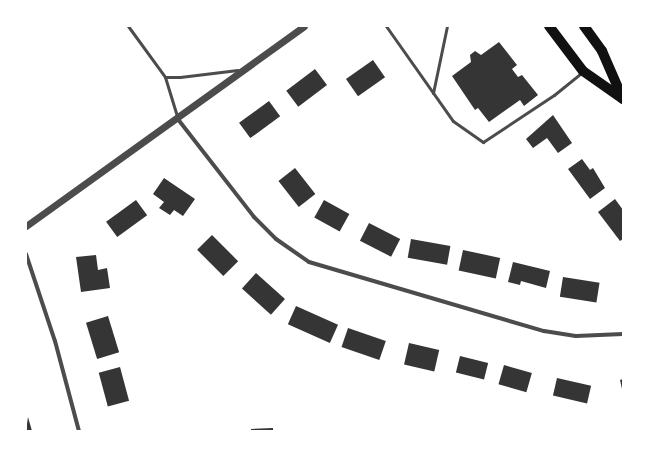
<!DOCTYPE html>
<style>
body{margin:0}
#map{position:relative;width:649px;height:457px;overflow:hidden;background:#fff;font-family:Barlow,sans-serif}
div>[style]{position:absolute}
.building>*{inset:0;background:#353535;transform-origin:0 0}
.service>*{height:3px;margin:-1.5px;padding:0 1.5px;transform-origin:1.5px;border-radius:1.5px;background:#4c4c4c}
.minor>*{height:4px;margin:-2px;padding:0 2px;transform-origin:2px;border-radius:2px;background:#4c4c4c}
.tertiary>*{height:7px;margin:-3.5px;padding:0 3.5px;transform-origin:3.5px;border-radius:3.5px;background:#4c4c4c}
.primary>*{height:10px;margin:-5px;padding:0 5px;transform-origin:5px;border-radius:5px;background:#111}
span{translate:-50% -50%;white-space:nowrap;text-align:center;line-height:1.15;-webkit-text-stroke:3.5px #fff;paint-order:stroke}
.frame{position:absolute;inset:0;border:27px solid #fff;pointer-events:none}
</style>
<div id="map">
<div class="building">
<i style="clip-path:polygon(499px 42px,517px 65px,512px 69px,518px 77px,522px 75px,538px 95px,524px 106px,520px 100px,489px 122px,478px 108px,475px 110px,452px 76px,471px 62px,470px 55px,475px 51px,481px 55px)"></i>
<i style="left:373px;top:60px;width:21px;height:33px;rotate:55deg"></i>
<i style="left:315px;top:69px;width:20px;height:36px;rotate:53deg"></i>
<i style="left:269px;top:101px;width:19px;height:37px;rotate:54deg"></i>
<i style="clip-path:polygon(553px 115px,572px 143px,558px 153px,547px 138px,533px 148px,526px 139px)"></i>
<i style="clip-path:polygon(582px 159px,590px 170px,593px 168px,605px 188px,590px 199px,568px 169px)"></i>
<i style="left:295px;top:168px;width:33px;height:21px;rotate:52deg"></i>
<i style="clip-path:polygon(164px 178px,195px 199px,183px 216px,174px 210px,170px 215px,159px 208px,164px 202px,153px 194px)"></i>
<i style="clip-path:polygon(615px 199px,623px 210px,623px 239px,620px 241px,598px 212px)"></i>
<i style="left:136px;top:200px;width:19px;height:37px;rotate:54deg"></i>
<i style="left:324px;top:200px;width:29px;height:20px;rotate:29deg"></i>
<i style="left:369px;top:223px;width:35px;height:20px;rotate:27deg"></i>
<i style="left:212px;top:235px;width:37px;height:21px;rotate:45deg"></i>
<i style="left:411px;top:239px;width:40px;height:19px;rotate:10deg"></i>
<i style="left:463px;top:250px;width:38px;height:21px;rotate:12deg"></i>
<i style="clip-path:polygon(96px 255px,98px 270px,107px 268px,110px 288px,81px 292px,76px 257px)"></i>
<i style="clip-path:polygon(513px 262px,550px 271px,546px 288px,521px 281px,520px 285px,508px 282px)"></i>
<i style="left:256px;top:273px;width:39px;height:21px;rotate:42deg"></i>
<i style="left:563px;top:277px;width:37px;height:20px;rotate:9deg"></i>
<i style="left:296px;top:306px;width:46px;height:20px;rotate:24deg"></i>
<i style="left:108px;top:316px;width:38px;height:23px;rotate:73deg"></i>
<i style="left:348px;top:328px;width:40px;height:20px;rotate:19deg"></i>
<i style="left:409px;top:343px;width:31px;height:22px;rotate:13deg"></i>
<i style="left:460px;top:356px;width:29px;height:17px;rotate:14deg"></i>
<i style="left:504px;top:365px;width:29px;height:20px;rotate:16deg"></i>
<i style="left:120px;top:367px;width:35px;height:22px;rotate:75deg"></i>
<i style="left:557px;top:378px;width:35px;height:18px;rotate:13deg"></i>
<i style="clip-path:polygon(623px 379px,623px 389px,622px 389px,620px 380px)"></i>
<i style="clip-path:polygon(28px 417px,32px 431px,26px 431px)"></i>
<i style="clip-path:polygon(273px 428px,273px 431px,251px 431px,251px 429px)"></i>
</div>
<div class="service">
<i style="left:128px;top:26px;width:63px;rotate:54deg"></i>
<i style="left:165px;top:77px;width:41px;rotate:72.9deg"></i>
<i style="left:386px;top:26px;width:116px;rotate:54.8deg"></i>
<i style="left:453px;top:121px;width:37px;rotate:35deg"></i>
<i style="left:483px;top:142px;width:85px;rotate:-33.5deg"></i>
<i style="left:554px;top:95px;width:36px;rotate:-39deg"></i>
<i style="left:165px;top:77px;width:15px"></i>
<i style="left:180px;top:77px;width:58px;rotate:-6.9deg"></i>
<i style="left:433px;top:93px;width:68px;rotate:-78.2deg"></i>
</div>
<div class="minor">
<i style="left:177px;top:118px;width:125px;rotate:52.1deg"></i>
<i style="left:254px;top:217px;width:31px;rotate:45deg"></i>
<i style="left:276px;top:239px;width:40px;rotate:34.9deg"></i>
<i style="left:309px;top:262px;width:245px;rotate:16.4deg"></i>
<i style="left:544px;top:331px;width:32px;rotate:9deg"></i>
<i style="left:576px;top:336px;width:47px;rotate:-2.4deg"></i>
<i style="left:26px;top:254px;width:92px;rotate:71.6deg"></i>
<i style="left:55px;top:341px;width:93px;rotate:75.1deg"></i>
</div>
<div class="tertiary">
<i style="left:26px;top:226px;width:342px;rotate:-35.7deg"></i>
</div>
<div class="primary">
<i style="left:549px;top:26px;width:56px;rotate:52.9deg"></i>
<i style="left:583px;top:71px;width:49px;rotate:35deg"></i>
<i style="left:584px;top:26px;width:31px;rotate:54deg"></i>
<i style="left:602px;top:51px;width:52px;rotate:66.4deg"></i>
</div>
<div class="frame"></div>
</div>
